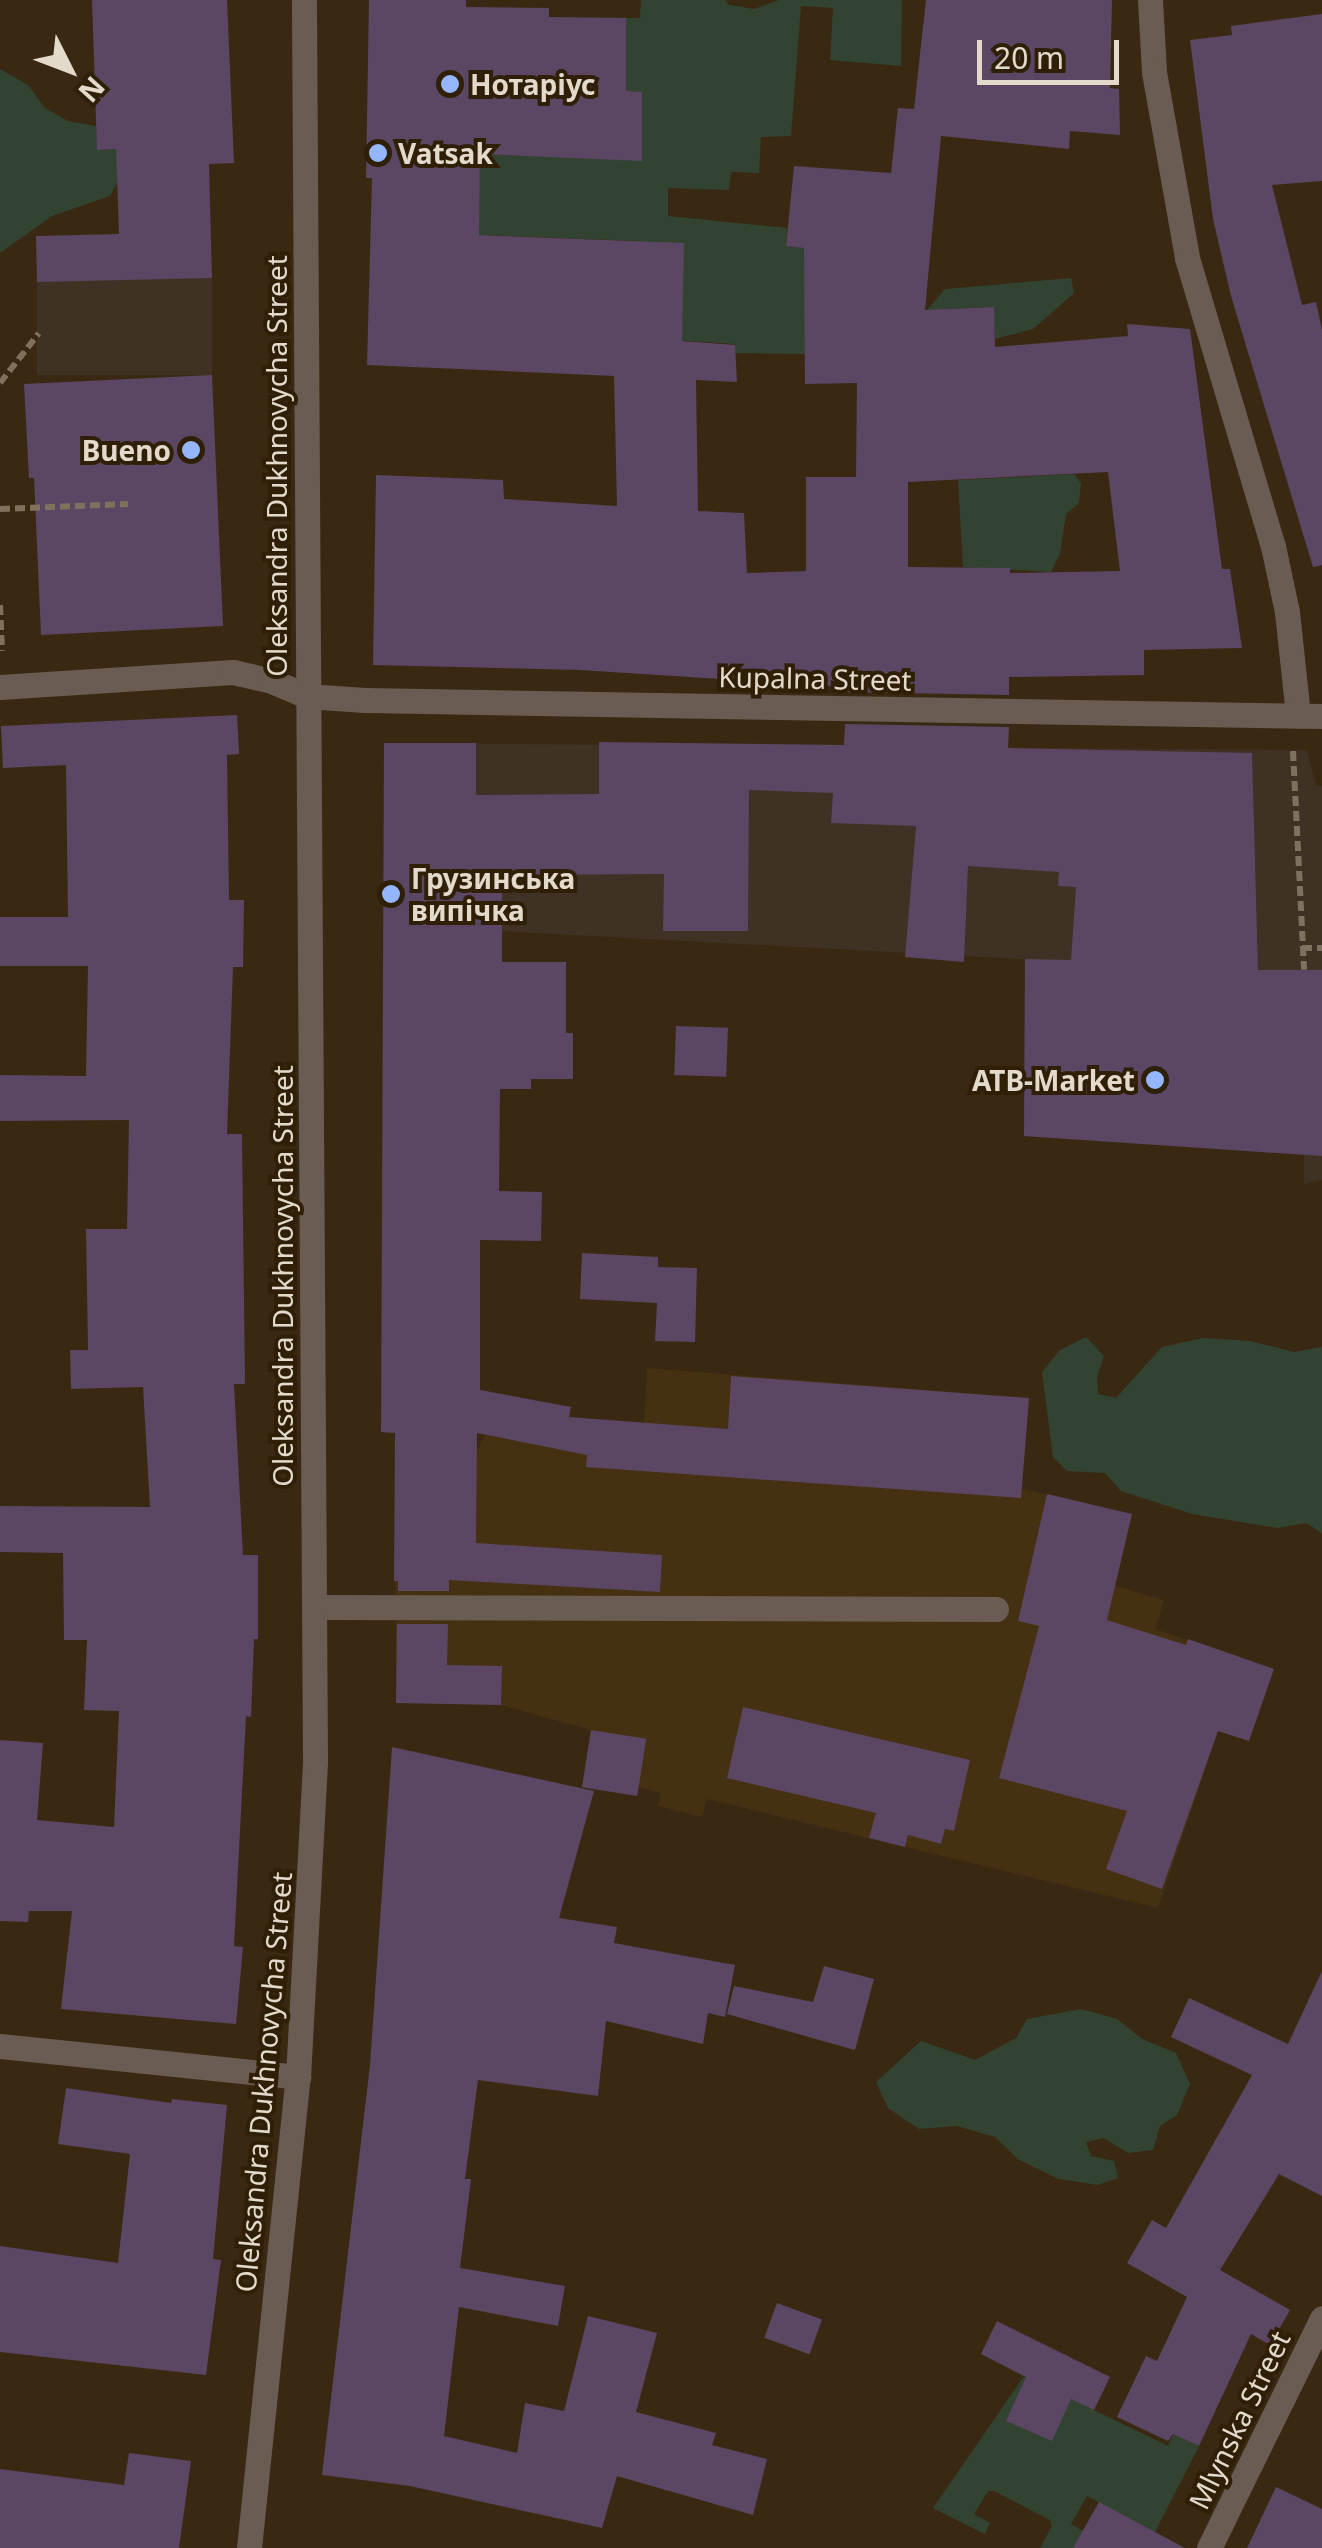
<!DOCTYPE html>
<meta charset="utf-8">
<style>
body{margin:0}
#map{position:relative;width:1322px;height:2548px;overflow:hidden;background:#3a2912;font-family:"Noto Sans",sans-serif}
div>[style]{position:absolute}
.commercial>*{inset:0;background:#3f3124;transform-origin:0 0}
.built>*{inset:0;background:#453011}
.green>*{inset:0;background:#324331}
.building>*{inset:0;background:#5b4663;transform-origin:0 0}
.path>*{height:6px;margin-top:-3px;transform-origin:0;background:repeating-linear-gradient(90deg,#80715e 0 10px,transparent 0 15px)}
.minor>*{height:25px;margin:-12.5px;padding:0 12.5px;transform-origin:12.5px;border-radius:12.5px;background:#6a5c52}
.dots>*{width:28px;height:28px;translate:-50% -50%;box-sizing:border-box;border:5px solid #2f1f07;border-radius:50%}
span{translate:-50% -50%;white-space:nowrap;text-align:center;line-height:1.15;-webkit-text-stroke:8px #2f1f07;paint-order:stroke}
.poi-label{font-size:28px;color:#e4dacc;font-weight:700}
.left{translate:0 -50%;text-align:left}
.right{translate:-100% -50%;text-align:right}
.street-label{font-size:28px;color:#e4dacc}
.north{position:absolute;left:20px;top:20px;width:100px;height:100px;-webkit-text-stroke:8px #2f1f07;paint-order:stroke;rotate:132deg;font-size:28px;font-weight:700;line-height:40px;text-align:center;color:#e4dacc}
.north::after{content:'';display:block;margin:auto;width:35px;height:45px;background:#e4dacc;clip-path:polygon(50% 0,100% 100%,50% 72%,0 100%)}
.scale{position:absolute;left:977px;top:40px;width:142px;height:45px;box-sizing:border-box;border:5px solid #e4dacc;border-top:0;padding-left:12px;font-size:30px;line-height:35px;white-space:nowrap;color:#e4dacc;-webkit-text-stroke:8px #2f1f07;paint-order:stroke}
</style>
<div id="map">
<div class="commercial">
<i style="left:212px;top:278px;width:97px;height:175px;rotate:90deg"></i>
<i style="clip-path:polygon(384px 743px,1307px 750px,1316px 786px,1322px 786px,1322px 1180px,1304px 1184px,1304px 1155px,1024px 1136px,1025px 959px,385px 925px)"></i>
</div>
<div class="built">
<i style="clip-path:polygon(647px 1368px,1029px 1398px,1022px 1489px,1132px 1514px,1115px 1586px,1164px 1600px,1155px 1629px,1242px 1658px,1238px 1670px,1270px 1681px,1249px 1741px,1218px 1731px,1158px 1908px,707px 1799px,702px 1817px,658px 1806px,661px 1793px,637px 1787px,591px 1730px,501px 1705px,396px 1703px,395px 1451px,477px 1451px,485px 1435px,562px 1450px,644px 1423px)"></i>
</div>
<div class="green">
<i style="clip-path:polygon(641px 0,725px 0,729px 5px,754px 9px,779px 0,902px 0,901px 66px,830px 60px,833px 8px,801px 6px,791px 136px,761px 137px,759px 173px,731px 172px,729px 190px,668px 188px,668px 216px,787px 228px,786px 246px,821px 249px,805px 354px,735px 353px,734px 344px,517px 329px,638px 297px,640px 241px,432px 233px,472px 180px,480px 179px,480px 154px,642px 160px,642px 92px,532px 90px,626px 53px,626px 18px,640px 18px)"></i>
<i style="clip-path:polygon(0 69px,28px 85px,45px 108px,68px 121px,96px 126px,98px 150px,116px 149px,118px 181px,110px 196px,52px 216px,0 253px)"></i>
<i style="clip-path:polygon(1071px 278px,1074px 293px,1033px 329px,995px 339px,993px 307px,949px 309px,907px 333px,945px 289px)"></i>
<i style="clip-path:polygon(1074px 474px,1081px 483px,1079px 503px,1066px 514px,1060px 554px,1051px 572px,963px 567px,958px 480px)"></i>
<i style="clip-path:polygon(1086px 1337px,1104px 1356px,1097px 1377px,1098px 1394px,1116px 1398px,1162px 1347px,1203px 1338px,1250px 1341px,1294px 1352px,1322px 1347px,1322px 1533px,1306px 1523px,1278px 1528px,1192px 1514px,1121px 1491px,1105px 1473px,1067px 1471px,1053px 1457px,1042px 1372px,1060px 1350px)"></i>
<i style="clip-path:polygon(1081px 2009px,1117px 2019px,1142px 2039px,1176px 2053px,1190px 2084px,1177px 2115px,1160px 2126px,1153px 2150px,1128px 2153px,1104px 2138px,1086px 2142px,1091px 2156px,1114px 2161px,1118px 2178px,1098px 2185px,1059px 2179px,1019px 2160px,995px 2137px,957px 2126px,919px 2129px,888px 2108px,876px 2082px,921px 2041px,975px 2060px,1016px 2038px,1027px 2019px)"></i>
<i style="clip-path:polygon(1024px 2376px,1168px 2446px,1173px 2434px,1199px 2446px,1155px 2532px,1087px 2496px,1071px 2524px,1083px 2531px,1073px 2548px,1040px 2548px,1052px 2526px,1050px 2520px,994px 2491px,988px 2491px,974px 2514px,990px 2523px,985px 2534px,933px 2508px)"></i>
</div>
<div class="building">
<i style="clip-path:polygon(92px 0,227px 0,234px 163px,209px 164px,212px 278px,37px 282px,36px 236px,119px 234px,116px 149px,97px 150px)"></i>
<i style="clip-path:polygon(evenodd,369px 0,466px 0,466px 7px,549px 8px,549px 17px,626px 18px,626px 91px,642px 92px,642px 161px,480px 154px,479px 235px,684px 243px,682px 341px,735px 345px,737px 382px,696px 380px,698px 511px,744px 513px,747px 573px,806px 571px,806px 477px,856px 477px,857px 383px,805px 384px,804px 248px,786px 246px,794px 166px,891px 173px,898px 108px,914px 109px,926px 0,1112px 0,1110px 88px,1119px 89px,1120px 135px,1070px 131px,1069px 149px,941px 136px,925px 310px,994px 307px,995px 347px,1128px 336px,1127px 324px,1190px 329px,1222px 569px,1230px 569px,1242px 648px,1144px 650px,1144px 675px,1009px 677px,1009px 695px,846px 692px,846px 687px,580px 670px,373px 665px,376px 475px,503px 480px,504px 499px,617px 506px,614px 376px,367px 365px,372px 178px,366px 178px,369px 0,1108px 472px,1120px 571px,1010px 573px,1010px 568px,908px 567px,908px 482px,1108px 472px)"></i>
<i style="clip-path:polygon(1322px 14px,1322px 181px,1272px 185px,1302px 305px,1316px 302px,1322px 330px,1322px 565px,1313px 567px,1231px 296px,1213px 219px,1190px 40px,1232px 35px,1231px 26px)"></i>
<i style="clip-path:polygon(212px 375px,223px 626px,41px 635px,34px 478px,29px 478px,24px 384px)"></i>
<i style="clip-path:polygon(237px 715px,239px 754px,227px 755px,229px 900px,244px 900px,243px 967px,233px 967px,227px 1134px,242px 1134px,245px 1384px,234px 1384px,243px 1555px,258px 1555px,258px 1639px,254px 1639px,251px 1717px,246px 1716px,234px 1946px,243px 1947px,236px 2024px,61px 2009px,72px 1911px,29px 1911px,28px 1922px,0 1921px,0 1740px,43px 1743px,37px 1820px,114px 1827px,119px 1711px,84px 1710px,87px 1640px,64px 1640px,63px 1553px,0 1552px,0 1506px,150px 1507px,143px 1387px,71px 1389px,70px 1350px,88px 1350px,86px 1229px,127px 1229px,129px 1120px,0 1121px,0 1075px,86px 1076px,88px 966px,0 966px,0 917px,68px 917px,66px 765px,3px 768px,1px 726px)"></i>
<i style="clip-path:polygon(845px 724px,1009px 727px,1008px 748px,1252px 753px,1258px 970px,1322px 970px,1322px 1156px,1024px 1136px,1025px 959px,1071px 960px,1076px 887px,1058px 886px,1059px 872px,968px 866px,964px 962px,905px 957px,916px 826px,831px 823px,833px 793px,749px 790px,748px 931px,663px 931px,664px 874px,502px 875px,502px 962px,566px 962px,566px 1033px,573px 1033px,573px 1079px,531px 1079px,531px 1089px,500px 1089px,499px 1191px,542px 1192px,541px 1241px,480px 1240px,480px 1390px,571px 1407px,569px 1417px,728px 1429px,731px 1376px,1029px 1398px,1021px 1498px,586px 1467px,587px 1455px,477px 1433px,476px 1543px,662px 1555px,660px 1592px,449px 1580px,449px 1591px,398px 1591px,398px 1581px,394px 1581px,395px 1433px,381px 1432px,384px 743px,476px 743px,476px 795px,599px 794px,599px 742px,844px 745px)"></i>
<i style="left:676px;top:1026px;width:52px;height:49px;rotate:2deg"></i>
<i style="clip-path:polygon(582px 1253px,658px 1257px,658px 1267px,697px 1268px,695px 1342px,655px 1341px,657px 1303px,580px 1299px)"></i>
<i style="clip-path:polygon(1047px 1494px,1132px 1514px,1107px 1620px,1186px 1645px,1188px 1639px,1274px 1669px,1249px 1741px,1218px 1731px,1162px 1889px,1106px 1869px,1127px 1811px,999px 1778px,1039px 1626px,1018px 1621px)"></i>
<i style="clip-path:polygon(397px 1624px,448px 1624px,447px 1665px,502px 1666px,501px 1705px,396px 1703px)"></i>
<i style="clip-path:polygon(743px 1707px,970px 1760px,954px 1831px,945px 1829px,941px 1844px,908px 1835px,905px 1847px,869px 1838px,876px 1813px,727px 1778px)"></i>
<i style="left:591px;top:1730px;width:56px;height:58px;rotate:9deg"></i>
<i style="clip-path:polygon(392px 1747px,594px 1791px,559px 1918px,617px 1927px,614px 1943px,735px 1965px,725px 2017px,708px 2013px,703px 2044px,606px 2021px,598px 2096px,478px 2080px,465px 2179px,471px 2179px,460px 2268px,565px 2286px,558px 2326px,459px 2307px,444px 2436px,517px 2453px,525px 2403px,564px 2411px,588px 2316px,657px 2333px,636px 2412px,716px 2433px,712px 2445px,767px 2459px,753px 2515px,617px 2476px,602px 2528px,410px 2486px,322px 2475px,370px 2065px)"></i>
<i style="clip-path:polygon(824px 1966px,874px 1979px,855px 2050px,727px 2014px,734px 1986px,813px 2002px)"></i>
<i style="clip-path:polygon(1322px 1971px,1322px 2196px,1279px 2174px,1220px 2270px,1290px 2310px,1270px 2345px,1251px 2334px,1199px 2446px,1173px 2434px,1168px 2441px,1117px 2417px,1146px 2356px,1157px 2361px,1187px 2297px,1127px 2263px,1152px 2220px,1166px 2228px,1252px 2075px,1171px 2037px,1189px 1998px,1288px 2044px)"></i>
<i style="clip-path:polygon(66px 2088px,171px 2103px,172px 2099px,227px 2105px,213px 2259px,221px 2260px,206px 2375px,0 2352px,0 2246px,118px 2263px,130px 2154px,58px 2144px)"></i>
<i style="left:777px;top:2303px;width:48px;height:37px;rotate:20deg"></i>
<i style="clip-path:polygon(997px 2321px,1110px 2377px,1094px 2410px,1071px 2399px,1052px 2441px,1006px 2421px,1026px 2377px,981px 2354px)"></i>
<i style="clip-path:polygon(129px 2453px,191px 2461px,179px 2548px,0 2548px,0 2469px,124px 2485px)"></i>
<i style="clip-path:polygon(1276px 2487px,1322px 2509px,1322px 2548px,1247px 2548px)"></i>
<i style="clip-path:polygon(1099px 2502px,1185px 2548px,1073px 2548px)"></i>
</div>
<div class="path">
<i style="left:0;top:383px;width:63px;rotate:-52deg"></i>
<i style="left:0;top:509px;width:128px;rotate:-2.2deg"></i>
<i style="left:0;top:605px;width:46px;rotate:87.5deg"></i>
<i style="left:1293px;top:751px;width:219px;rotate:87.1deg"></i>
<i style="left:1302px;top:948px;width:20px"></i>
</div>
<div class="minor">
<i style="left:1150px;top:0;width:72px;rotate:86.8deg"></i>
<i style="left:1154px;top:72px;width:189px;rotate:79.9deg"></i>
<i style="left:1187px;top:258px;width:301px;rotate:73.4deg"></i>
<i style="left:1273px;top:546px;width:67px;rotate:78deg"></i>
<i style="left:1287px;top:612px;width:104px;rotate:83.9deg"></i>
<i style="left:0;top:687px;width:233px;rotate:-3.7deg"></i>
<i style="left:233px;top:672px;width:37px;rotate:13deg"></i>
<i style="left:269px;top:680px;width:41px;rotate:22.8deg"></i>
<i style="left:307px;top:696px;width:58px;rotate:3.9deg"></i>
<i style="left:365px;top:700px;width:957px;rotate:0.96deg"></i>
<i style="left:315px;top:1607px;width:681px;rotate:0.17deg"></i>
<i style="left:0;top:2046px;width:300px;rotate:5.9deg"></i>
<i style="left:249px;top:2548px;width:474px;rotate:-84.1deg"></i>
<i style="left:298px;top:2077px;width:317px;rotate:-86.9deg"></i>
<i style="left:315px;top:1760px;width:1760px;rotate:-90.36deg"></i>
<i style="left:1209px;top:2548px;width:256px;rotate:-63.8deg"></i>
</div>
<div class="dots">
<i style="left:450px;top:84px;background:#95b6fd"></i>
<i style="left:378px;top:153px;background:#95b6fd"></i>
<i style="left:191px;top:450px;background:#95b6fd"></i>
<i style="left:391px;top:894px;background:#95b6fd"></i>
<i style="left:1155px;top:1080px;background:#95b6fd"></i>
</div>
<div class="poi-label">
<span class="left" style="left:470px;top:84px">Нотаріус</span>
<span class="left" style="left:398px;top:153px">Vatsak</span>
<span class="right" style="left:171px;top:450px">Bueno</span>
<span class="left" style="left:411px;top:894px">Грузинська<br>випічка</span>
<span class="right" style="left:1135px;top:1080px">ATB-Market</span>
</div>
<div class="street-label">
<span style="left:276px;top:466px;rotate:-90deg">Oleksandra Dukhnovycha Street</span>
<span style="left:815px;top:678px;rotate:1deg">Kupalna Street</span>
<span style="left:282px;top:1276px;rotate:-90deg">Oleksandra Dukhnovycha Street</span>
<span style="left:263px;top:2082px;rotate:-85deg">Oleksandra Dukhnovycha Street</span>
<span style="left:1239px;top:2420px;rotate:-64deg">Mlynska Street</span>
</div>
<div class="north">N</div>
<div class="scale">20 m</div>
</div>
